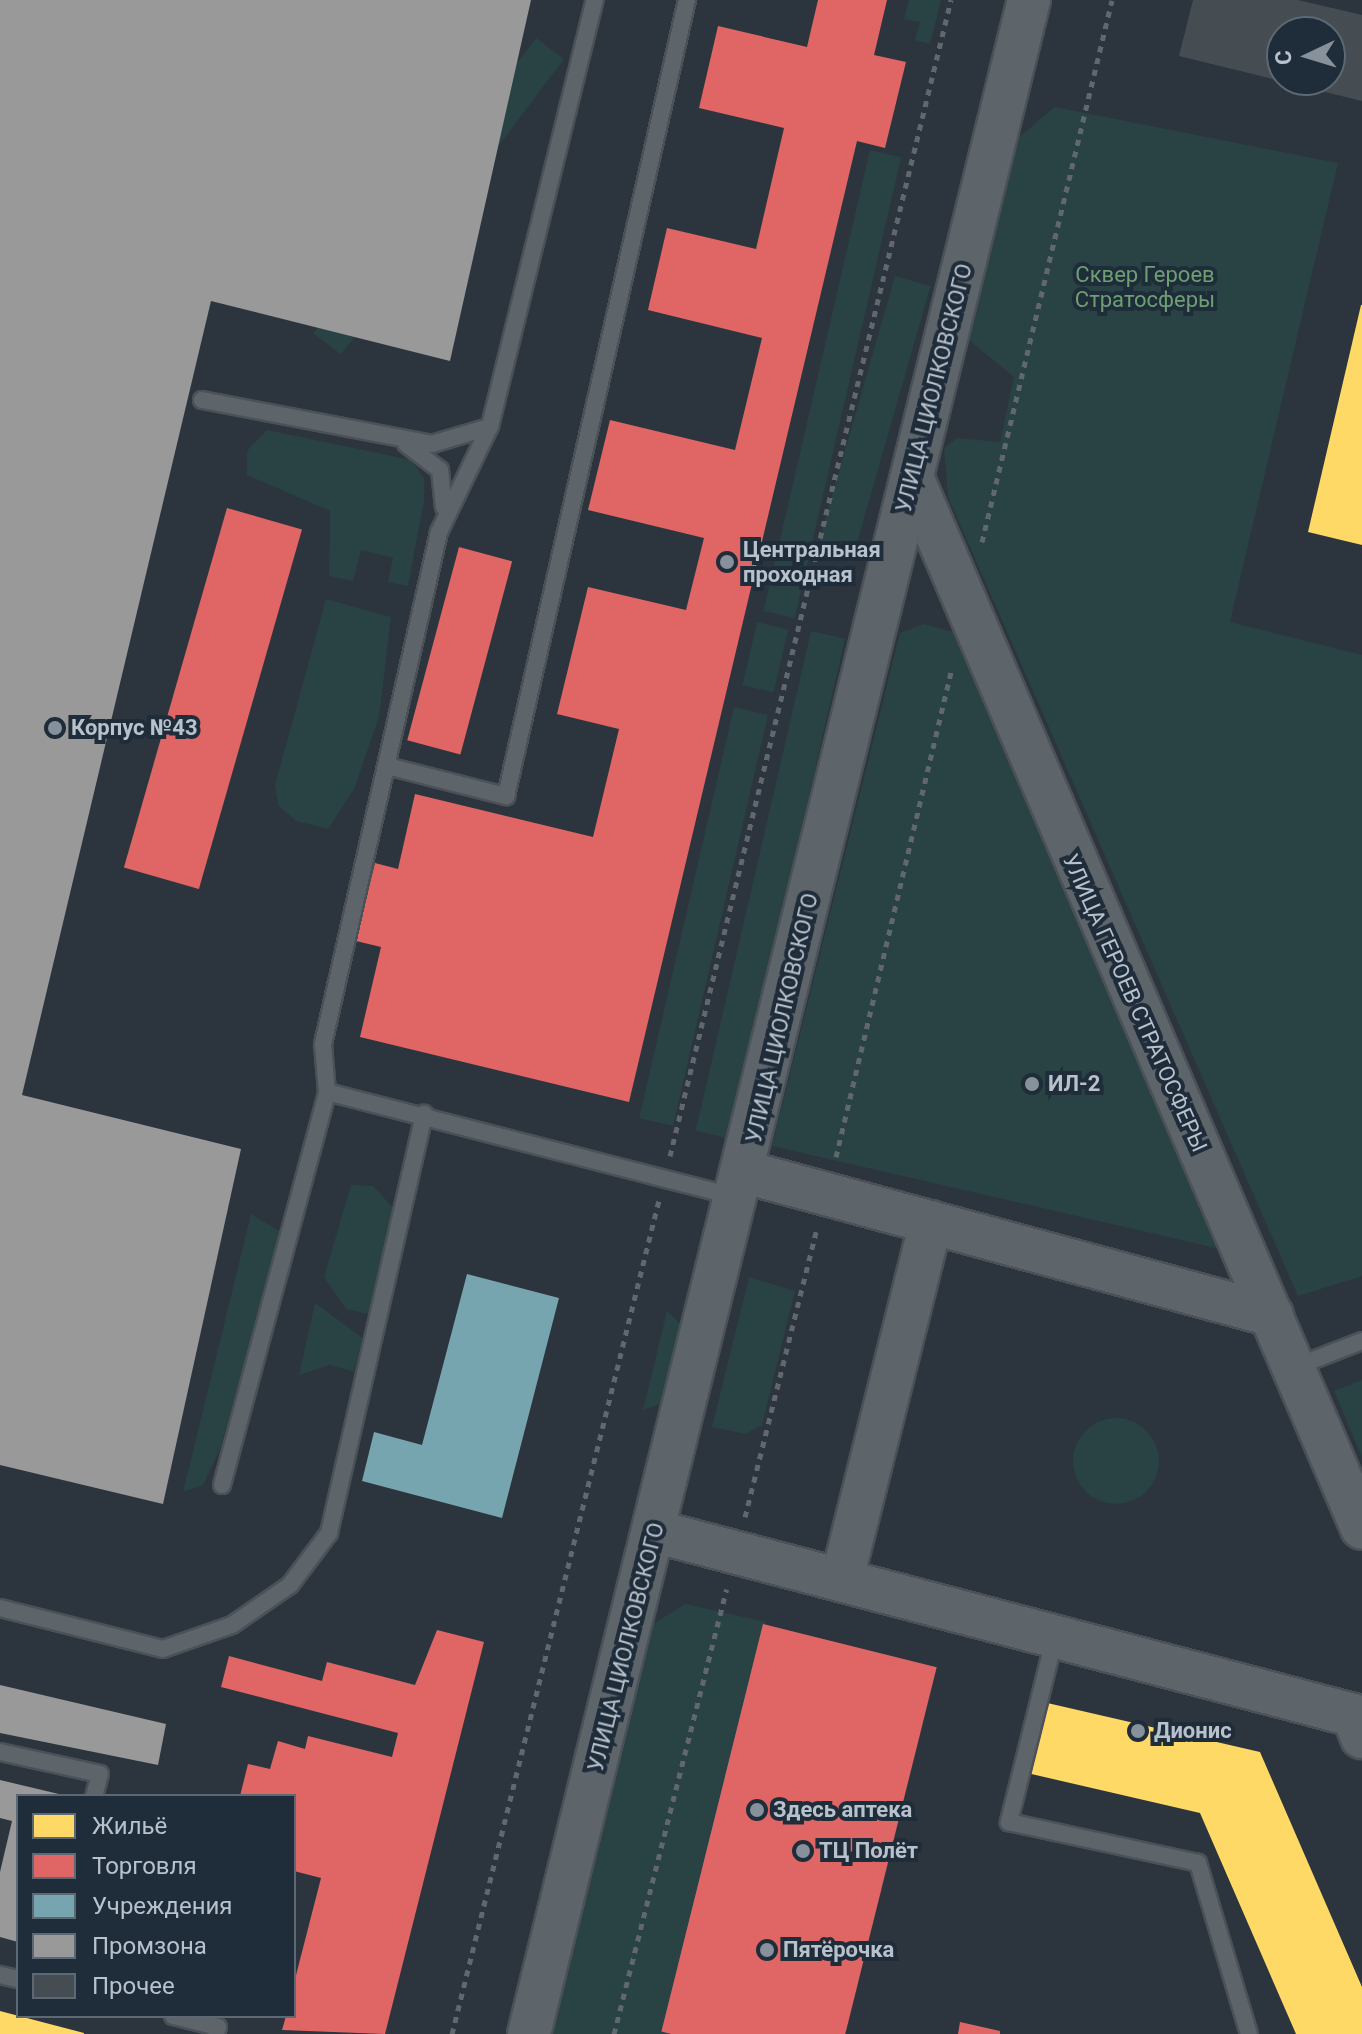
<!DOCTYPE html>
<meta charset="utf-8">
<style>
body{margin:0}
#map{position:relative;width:1362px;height:2034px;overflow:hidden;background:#2c353d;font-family:Roboto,sans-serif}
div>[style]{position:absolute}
.green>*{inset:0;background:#294244;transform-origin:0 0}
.round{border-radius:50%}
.homes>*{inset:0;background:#ffd966}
.shops>*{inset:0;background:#e06666;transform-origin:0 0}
.public>*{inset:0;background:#76a5af}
.industry>*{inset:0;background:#999}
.building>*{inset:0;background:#454c52}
.path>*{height:5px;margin-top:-2.5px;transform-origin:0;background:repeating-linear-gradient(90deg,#60676d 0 6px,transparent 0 12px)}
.roads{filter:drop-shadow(2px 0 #4b5157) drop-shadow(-2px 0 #4b5157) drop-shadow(0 2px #4b5157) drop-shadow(0 -2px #4b5157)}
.service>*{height:16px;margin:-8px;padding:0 8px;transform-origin:8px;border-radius:8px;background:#5d646a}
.tertiary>*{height:42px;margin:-21px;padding:0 21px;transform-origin:21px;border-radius:21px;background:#5d646a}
.dots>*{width:22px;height:22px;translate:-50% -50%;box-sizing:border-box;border:4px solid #1f2c39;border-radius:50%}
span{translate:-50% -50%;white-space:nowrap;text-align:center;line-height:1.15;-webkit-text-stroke:8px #1f2c39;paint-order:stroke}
.park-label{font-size:22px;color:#6d9f73}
.street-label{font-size:22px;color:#b7c2cd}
.poi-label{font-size:22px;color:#b7c2cd;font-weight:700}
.left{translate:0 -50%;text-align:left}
.legend{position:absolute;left:16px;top:1794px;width:280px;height:224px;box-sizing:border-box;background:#1f2c39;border:2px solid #5c6874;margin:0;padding:10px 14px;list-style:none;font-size:24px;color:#b7c2cd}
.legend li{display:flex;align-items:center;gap:16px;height:40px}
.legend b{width:40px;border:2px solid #5c6874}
.north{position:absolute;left:1266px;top:16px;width:80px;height:80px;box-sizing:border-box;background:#1f2c39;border:2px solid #5c6874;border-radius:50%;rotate:266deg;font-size:22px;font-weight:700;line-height:32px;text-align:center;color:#b7c2cd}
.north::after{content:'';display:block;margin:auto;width:28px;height:36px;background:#86919b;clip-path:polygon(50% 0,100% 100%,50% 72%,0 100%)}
</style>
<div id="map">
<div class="green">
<i style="clip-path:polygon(909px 0,941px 0,930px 44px,915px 40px,920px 22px,904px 19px)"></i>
<i style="left:536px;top:38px;width:35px;height:370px;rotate:37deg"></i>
<i style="clip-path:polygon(1055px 107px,1338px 163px,1230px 622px,1362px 655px,1362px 1276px,1298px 1296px,948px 497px,944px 448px,957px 438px,1000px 442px,1014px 377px,969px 340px,1017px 139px)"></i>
<i style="left:870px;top:150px;width:32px;height:473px;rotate:13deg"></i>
<i style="left:895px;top:276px;width:37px;height:287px;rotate:16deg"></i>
<i style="clip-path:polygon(267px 430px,411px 460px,424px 478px,424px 501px,408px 586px,388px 582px,393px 558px,361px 550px,353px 581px,329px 576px,330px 511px,247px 475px,247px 451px)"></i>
<i style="clip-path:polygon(326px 599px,391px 617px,379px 717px,354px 789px,328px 829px,296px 821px,278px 805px,275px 785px)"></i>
<i style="left:757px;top:622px;width:32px;height:65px;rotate:13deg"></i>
<i style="clip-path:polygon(924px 624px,954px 632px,1229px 1251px,772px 1146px,900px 633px)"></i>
<i style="left:811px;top:631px;width:35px;height:513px;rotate:13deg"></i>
<i style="left:734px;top:707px;width:35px;height:422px;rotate:13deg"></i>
<i style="clip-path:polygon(351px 1185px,373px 1186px,397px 1212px,372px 1315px,346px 1309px,324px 1277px)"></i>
<i style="clip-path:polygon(251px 1214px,281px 1232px,220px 1449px,203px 1485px,183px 1492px)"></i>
<i style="clip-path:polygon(749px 1277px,795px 1291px,762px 1425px,745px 1434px,712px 1427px)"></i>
<i style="clip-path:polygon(315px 1303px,363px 1338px,354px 1372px,330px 1365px,299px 1375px)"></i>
<i style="clip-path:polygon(667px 1311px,681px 1324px,660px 1404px,643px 1410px)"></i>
<i style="clip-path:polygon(1362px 1380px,1362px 1457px,1334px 1391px)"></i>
<i class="round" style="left:1073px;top:1418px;width:86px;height:86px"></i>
<i style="clip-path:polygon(685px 1604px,766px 1622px,671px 2034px,549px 2034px,648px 1627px)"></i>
</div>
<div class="homes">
<i style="clip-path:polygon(1361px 305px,1362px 305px,1362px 545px,1308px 532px)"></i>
<i style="clip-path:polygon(1043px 1702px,1260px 1752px,1362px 1987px,1362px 2034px,1296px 2034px,1200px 1813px,1027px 1773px)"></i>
<i style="clip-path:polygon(0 2011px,84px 2033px,84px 2034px,0 2034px)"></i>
</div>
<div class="shops">
<i style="clip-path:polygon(818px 0,887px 0,874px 55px,906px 62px,885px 148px,857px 141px,629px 1102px,360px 1037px,381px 947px,356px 941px,375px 863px,398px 869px,415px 794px,593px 837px,619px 729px,557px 714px,588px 587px,686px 610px,704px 538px,588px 510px,610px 420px,735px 450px,762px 338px,648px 310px,667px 228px,756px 249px,784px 128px,699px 108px,718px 26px,807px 47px)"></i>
<i style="left:227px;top:508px;width:78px;height:374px;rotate:16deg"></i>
<i style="left:459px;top:547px;width:55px;height:200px;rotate:15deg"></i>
<i style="left:763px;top:1624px;width:179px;height:420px;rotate:14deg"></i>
<i style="clip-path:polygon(437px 1630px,484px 1642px,385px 2034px,282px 2030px,286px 2016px,294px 2016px,294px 1983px,321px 1878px,294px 1871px,294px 1796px,240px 1796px,248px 1764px,270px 1769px,278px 1741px,305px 1749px,308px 1736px,392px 1757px,398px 1733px,221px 1687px,229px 1656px,322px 1681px,327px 1662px,415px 1685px)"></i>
<i style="clip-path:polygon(960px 2022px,1000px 2031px,1000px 2034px,958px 2034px)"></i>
</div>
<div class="public">
<i style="clip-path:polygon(467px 1274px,559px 1298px,502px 1518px,362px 1481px,374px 1432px,422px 1445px)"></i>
</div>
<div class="industry">
<i style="clip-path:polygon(0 0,531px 0,450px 361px,211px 301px,22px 1095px,241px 1149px,163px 1504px,0 1465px)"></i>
<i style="clip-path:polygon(0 1685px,166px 1724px,158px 1765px,0 1733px)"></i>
<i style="clip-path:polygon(0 1780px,63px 1795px,18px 1796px,18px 1942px,0 1937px,0 1872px,12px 1821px,0 1818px)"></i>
</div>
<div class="building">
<i style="clip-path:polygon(evenodd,1193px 0,1298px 0,1362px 15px,1362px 101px,1179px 56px,1193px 0,1282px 32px,1330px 32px,1330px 80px,1282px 80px,1282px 32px)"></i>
</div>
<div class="path">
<i style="left:982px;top:542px;width:557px;rotate:-76.51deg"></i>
<i style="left:670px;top:1156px;width:1190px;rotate:-76.34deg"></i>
<i style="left:836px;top:1157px;width:503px;rotate:-76.66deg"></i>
<i style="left:745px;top:1517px;width:298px;rotate:-76deg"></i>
<i style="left:452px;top:2034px;width:859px;rotate:-76.06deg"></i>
<i style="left:614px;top:2034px;width:459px;rotate:-75.8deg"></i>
</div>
<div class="roads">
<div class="service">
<i style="left:202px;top:400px;width:234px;rotate:10.8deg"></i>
<i style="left:432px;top:444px;width:59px;rotate:-16.6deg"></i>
<i style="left:406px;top:444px;width:43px;rotate:37.4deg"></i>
<i style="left:440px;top:470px;width:37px;rotate:84deg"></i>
<i style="left:391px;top:767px;width:119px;rotate:14.2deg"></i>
<i style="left:506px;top:796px;width:816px;rotate:-77.19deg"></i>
<i style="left:327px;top:1092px;width:419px;rotate:14.4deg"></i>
<i style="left:1295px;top:1367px;width:72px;rotate:-21.2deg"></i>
<i style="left:222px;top:1485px;width:407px;rotate:-75deg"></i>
<i style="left:327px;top:1092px;width:48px;rotate:-94.8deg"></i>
<i style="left:323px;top:1044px;width:525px;rotate:-77.23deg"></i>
<i style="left:439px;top:532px;width:118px;rotate:-64.3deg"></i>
<i style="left:490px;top:426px;width:439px;rotate:-76.2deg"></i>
<i style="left:0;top:1608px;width:168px;rotate:14.1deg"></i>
<i style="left:163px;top:1649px;width:73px;rotate:-19.2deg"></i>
<i style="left:232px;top:1625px;width:70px;rotate:-34.6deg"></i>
<i style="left:290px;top:1585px;width:65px;rotate:-53.1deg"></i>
<i style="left:329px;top:1533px;width:430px;rotate:-77.2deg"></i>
<i style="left:1055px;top:1637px;width:191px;rotate:104deg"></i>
<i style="left:1009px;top:1822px;width:193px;rotate:12.2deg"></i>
<i style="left:1198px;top:1863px;width:178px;rotate:73.4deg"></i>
<i style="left:0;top:1752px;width:102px;rotate:12.4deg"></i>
<i style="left:100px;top:1774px;width:23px;rotate:105deg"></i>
<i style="left:0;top:1975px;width:18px;rotate:13deg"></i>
<i style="left:173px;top:2016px;width:46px;rotate:13.7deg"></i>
<i style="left:218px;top:2027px;width:7px;rotate:106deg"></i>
</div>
<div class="tertiary">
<i style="left:912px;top:477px;width:1143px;rotate:66.82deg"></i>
<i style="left:745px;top:1172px;width:546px;rotate:15.18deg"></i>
<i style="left:654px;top:1531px;width:723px;rotate:14.75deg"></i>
<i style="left:1353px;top:1715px;width:24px;rotate:68deg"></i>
<i style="left:842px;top:1579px;width:368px;rotate:-76deg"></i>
<i style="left:529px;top:2034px;width:2095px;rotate:-76.19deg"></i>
</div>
</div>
<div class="dots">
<i style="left:727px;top:562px;background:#86919b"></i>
<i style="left:55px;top:728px;background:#86919b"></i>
<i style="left:1032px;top:1084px;background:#86919b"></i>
<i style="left:1138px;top:1731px;background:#86919b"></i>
<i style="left:757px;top:1810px;background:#86919b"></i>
<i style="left:803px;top:1851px;background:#86919b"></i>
<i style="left:767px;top:1950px;background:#86919b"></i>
</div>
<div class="park-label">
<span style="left:1145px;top:287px">Сквер Героев<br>Стратосферы</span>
</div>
<div class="street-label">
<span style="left:934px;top:388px;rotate:-76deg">УЛИЦА ЦИОЛКОВСКОГО</span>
<span style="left:1135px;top:1003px;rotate:66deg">УЛИЦА ГЕРОЕВ СТРАТОСФЕРЫ</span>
<span style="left:782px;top:1018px;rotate:-77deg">УЛИЦА ЦИОЛКОВСКОГО</span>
<span style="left:626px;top:1647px;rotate:-76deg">УЛИЦА ЦИОЛКОВСКОГО</span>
</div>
<div class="poi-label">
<span class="left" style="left:743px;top:562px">Центральная<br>проходная</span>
<span class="left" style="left:71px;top:728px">Корпус №43</span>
<span class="left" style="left:1048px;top:1084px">ИЛ-2</span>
<span class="left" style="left:1154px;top:1731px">Дионис</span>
<span class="left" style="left:773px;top:1810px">Здесь аптека</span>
<span class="left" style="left:819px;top:1851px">ТЦ Полёт</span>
<span class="left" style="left:783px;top:1950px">Пятёрочка</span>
</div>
<ul class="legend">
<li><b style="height:22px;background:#ffd966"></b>Жильё</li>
<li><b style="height:22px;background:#e06666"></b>Торговля</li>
<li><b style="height:22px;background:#76a5af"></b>Учреждения</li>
<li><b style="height:22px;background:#999"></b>Промзона</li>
<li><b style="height:22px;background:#454c52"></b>Прочее</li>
</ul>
<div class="north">С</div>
</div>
